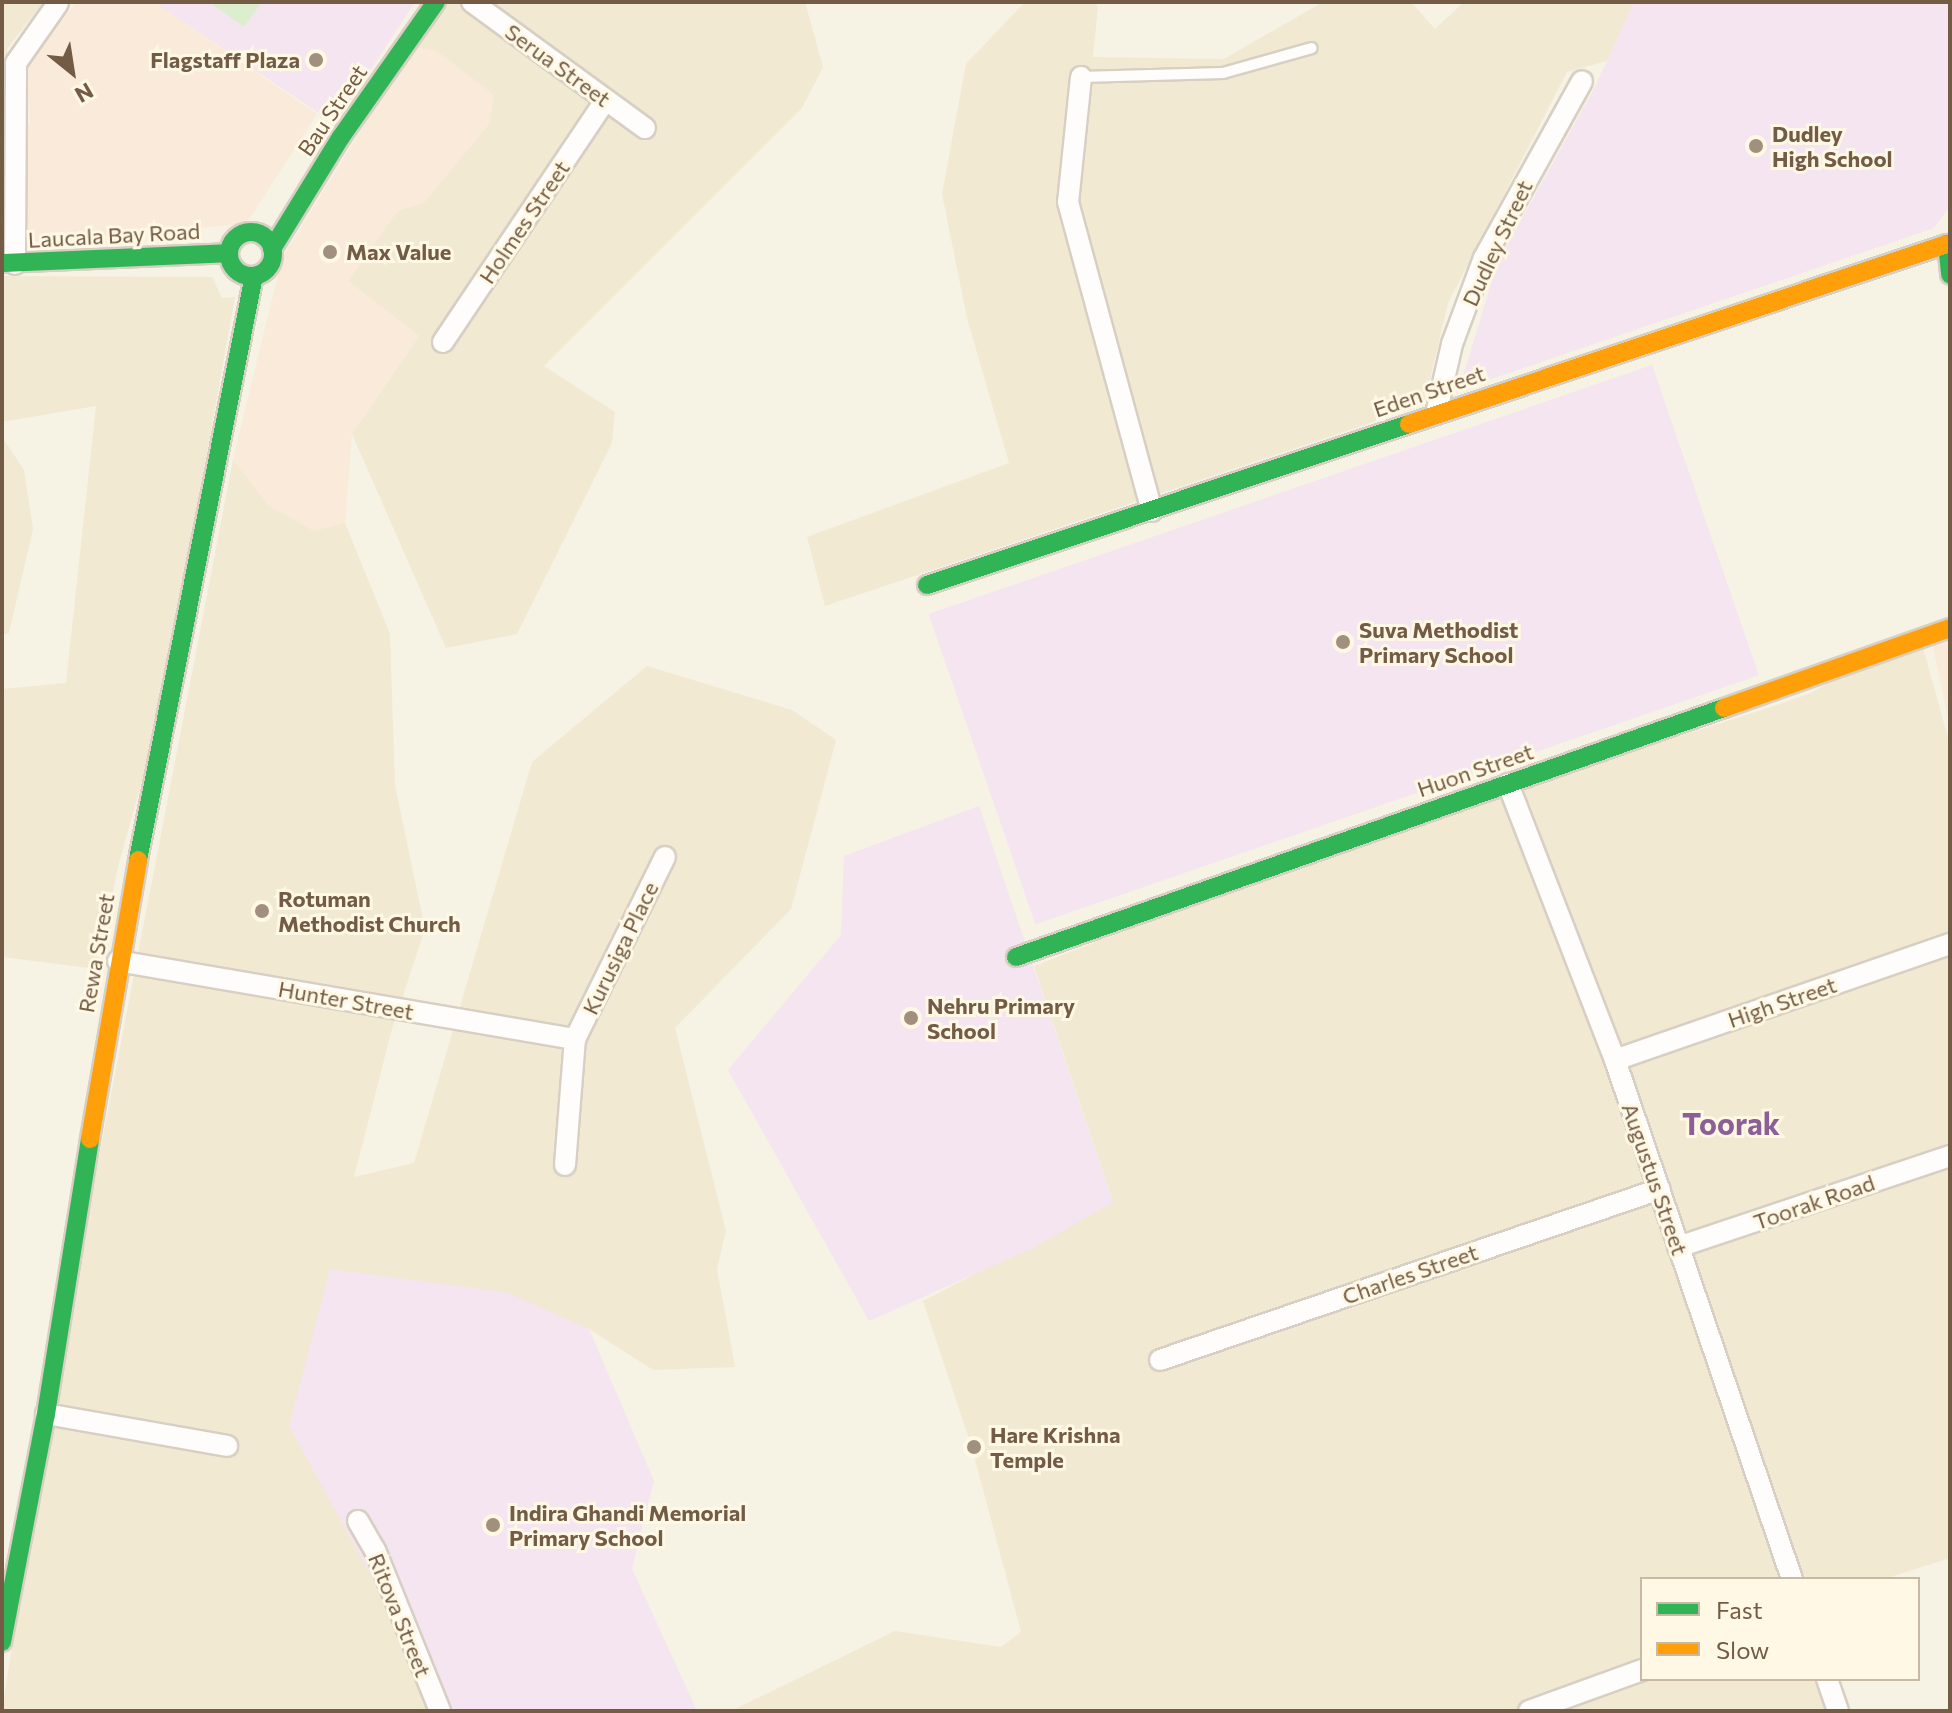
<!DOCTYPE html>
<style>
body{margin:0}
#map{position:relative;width:1952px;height:1713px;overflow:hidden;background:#f6f2e4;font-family:Commissioner,sans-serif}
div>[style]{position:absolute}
.residential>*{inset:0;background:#f2e9d3}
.commercial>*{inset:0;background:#faead9}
.education>*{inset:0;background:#f4e5f0;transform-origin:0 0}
.green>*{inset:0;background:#ddeece}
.roads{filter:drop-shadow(2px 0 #d7cfc3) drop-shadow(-2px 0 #d7cfc3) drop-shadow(0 2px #d7cfc3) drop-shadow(0 -2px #d7cfc3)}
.lane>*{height:10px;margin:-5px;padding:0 5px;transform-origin:5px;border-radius:5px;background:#fefdfb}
.street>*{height:20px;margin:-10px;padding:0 10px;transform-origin:10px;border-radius:10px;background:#fefdfb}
.fast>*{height:18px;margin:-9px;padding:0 9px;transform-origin:9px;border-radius:9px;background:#30b455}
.fast>.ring{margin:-9px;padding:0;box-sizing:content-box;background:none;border:18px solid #30b455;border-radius:50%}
.slow>*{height:18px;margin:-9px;padding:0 9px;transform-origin:9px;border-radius:9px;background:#ff9f0a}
.dots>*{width:22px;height:22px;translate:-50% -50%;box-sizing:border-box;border:4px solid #fff8e4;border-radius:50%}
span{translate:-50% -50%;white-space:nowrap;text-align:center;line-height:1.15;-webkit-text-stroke:6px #fff8e4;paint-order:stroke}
.poi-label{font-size:22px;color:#735b45;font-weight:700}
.right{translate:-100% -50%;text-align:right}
.left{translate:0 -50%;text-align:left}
.street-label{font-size:22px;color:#735b45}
.district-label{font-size:30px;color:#8c6097;font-weight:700}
.frame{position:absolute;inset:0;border:4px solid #735b45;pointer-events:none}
.legend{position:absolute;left:1640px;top:1577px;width:280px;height:104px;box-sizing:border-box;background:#fff8e4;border:2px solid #c7b9a4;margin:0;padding:10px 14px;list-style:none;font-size:24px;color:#735b45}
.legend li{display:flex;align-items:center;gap:16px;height:40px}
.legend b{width:40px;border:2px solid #c7b9a4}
.north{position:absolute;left:32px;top:32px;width:80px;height:80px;-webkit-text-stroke:6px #fff8e4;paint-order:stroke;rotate:150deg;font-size:22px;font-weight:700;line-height:32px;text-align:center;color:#735b45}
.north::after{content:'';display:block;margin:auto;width:28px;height:36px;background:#735b45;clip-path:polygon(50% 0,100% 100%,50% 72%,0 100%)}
</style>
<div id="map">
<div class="residential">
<i style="clip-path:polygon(2px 2px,43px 2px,7px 49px,15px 110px,11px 122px,2px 123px)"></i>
<i style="clip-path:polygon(443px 2px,805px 2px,823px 67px,802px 108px,544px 366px,615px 412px,612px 443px,517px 634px,446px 648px,352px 434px,419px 336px,348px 281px,396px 209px,413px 46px)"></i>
<i style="clip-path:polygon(1025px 2px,1094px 2px,1098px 7px,1093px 57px,1224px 59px,1323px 2px,1411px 2px,1435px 29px,1464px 2px,1634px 2px,1607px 61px,1567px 72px,1448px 303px,1424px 405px,825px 606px,807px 537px,1009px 463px,967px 318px,942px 194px,966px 64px)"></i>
<i style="clip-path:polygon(2px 276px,212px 277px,222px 298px,235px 297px,160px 716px,118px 867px,97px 969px,2px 957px,2px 689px,66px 683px,96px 406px,2px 422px)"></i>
<i style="clip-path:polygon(2px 437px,24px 470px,33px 529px,9px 633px,2px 635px)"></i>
<i style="clip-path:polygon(233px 460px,311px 524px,345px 523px,390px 634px,395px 785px,425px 929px,392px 1029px,354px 1177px,414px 1163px,532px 762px,647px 666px,792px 710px,836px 740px,791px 909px,675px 1028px,726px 1231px,717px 1269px,735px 1367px,653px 1370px,589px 1329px,445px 1711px,2px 1711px,39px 1469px)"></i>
<i style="clip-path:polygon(1922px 644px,1950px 745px,1950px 1558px,1884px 1579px,1642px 1579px,1642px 1679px,1840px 1679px,1851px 1711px,731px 1711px,895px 1631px,1001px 1647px,1021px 1632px,972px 1448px,923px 1301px,1113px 1202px,1034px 966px,1393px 827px,1765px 709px,1811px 693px,1867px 661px)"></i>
</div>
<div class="commercial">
<i style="clip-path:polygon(77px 2px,154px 2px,317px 114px,246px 224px,2px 244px,2px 125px,30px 124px,26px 64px)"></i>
<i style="clip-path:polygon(413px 46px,437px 51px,494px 95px,490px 123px,424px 203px,398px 211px,348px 281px,419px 336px,352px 434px,345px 523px,314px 531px,269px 506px,233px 460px,282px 258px)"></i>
<i style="clip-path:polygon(1950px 632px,1950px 727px,1931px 638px)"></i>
</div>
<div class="education">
<i style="clip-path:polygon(154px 2px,415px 2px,335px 124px)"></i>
<i style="clip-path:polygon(1634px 2px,1950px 2px,1950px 206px,1934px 228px,1459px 390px,1497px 264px,1595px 87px)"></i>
<i style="left:1652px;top:365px;width:328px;height:765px;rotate:71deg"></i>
<i style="clip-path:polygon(979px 806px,1113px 1202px,1033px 1248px,869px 1321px,728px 1070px,841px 935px,844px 856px)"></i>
<i style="clip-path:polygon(330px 1269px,506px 1292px,589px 1329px,654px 1481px,632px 1569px,697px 1711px,445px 1711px,289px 1426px)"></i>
</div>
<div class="green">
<i style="clip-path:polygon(209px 2px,262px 2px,244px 27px)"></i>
</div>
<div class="roads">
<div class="lane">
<i style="left:1081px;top:77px;width:142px;rotate:-1.6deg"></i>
<i style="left:1223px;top:73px;width:92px;rotate:-15.7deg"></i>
</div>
<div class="street">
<i style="left:472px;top:2px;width:214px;rotate:36.1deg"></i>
<i style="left:1081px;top:77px;width:126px;rotate:95.9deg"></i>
<i style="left:1068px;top:202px;width:320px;rotate:74.8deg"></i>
<i style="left:15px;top:264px;width:201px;rotate:-89.7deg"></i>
<i style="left:16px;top:63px;width:73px;rotate:-55deg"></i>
<i style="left:443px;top:342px;width:290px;rotate:-56.1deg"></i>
<i style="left:1436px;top:414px;width:72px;rotate:-77.1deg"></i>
<i style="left:1452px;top:344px;width:92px;rotate:-69.6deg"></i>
<i style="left:1484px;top:258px;width:202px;rotate:-61deg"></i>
<i style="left:1508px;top:784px;width:296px;rotate:68.8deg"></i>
<i style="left:1615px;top:1060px;width:548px;rotate:71.17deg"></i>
<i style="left:118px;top:961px;width:464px;rotate:9.7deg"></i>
<i style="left:1615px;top:1060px;width:355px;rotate:-19.1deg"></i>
<i style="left:565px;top:1165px;width:126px;rotate:-85.5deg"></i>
<i style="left:575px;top:1039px;width:203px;rotate:-63.7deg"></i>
<i style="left:1678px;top:1247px;width:287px;rotate:-18.5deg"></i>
<i style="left:1160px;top:1360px;width:528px;rotate:-18.88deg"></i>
<i style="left:46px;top:1414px;width:184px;rotate:10deg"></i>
<i style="left:358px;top:1521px;width:34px;rotate:60deg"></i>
<i style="left:375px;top:1550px;width:174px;rotate:68deg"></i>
<i style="left:1827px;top:1679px;width:34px;rotate:71deg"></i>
<i style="left:1529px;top:1711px;width:120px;rotate:-19.9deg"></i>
</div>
<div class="fast">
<i class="ring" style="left:229px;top:232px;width:26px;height:26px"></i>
<i style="left:1947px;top:244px;width:31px;rotate:84deg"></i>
<i style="left:272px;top:249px;width:132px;rotate:-58.4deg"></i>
<i style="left:341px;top:137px;width:165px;rotate:-54.9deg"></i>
<i style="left:2px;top:263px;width:227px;rotate:-2.5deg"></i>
<i style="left:927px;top:585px;width:508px;rotate:-18.47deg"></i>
<i style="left:138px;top:860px;width:595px;rotate:-78.77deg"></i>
<i style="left:1016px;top:957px;width:751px;rotate:-19.38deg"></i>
<i style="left:2px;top:1642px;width:232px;rotate:-79.1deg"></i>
<i style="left:46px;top:1414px;width:278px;rotate:-80.9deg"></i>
</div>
<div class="slow">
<i style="left:1409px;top:424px;width:567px;rotate:-18.5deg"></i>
<i style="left:1724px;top:708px;width:240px;rotate:-19.5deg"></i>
<i style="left:90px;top:1139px;width:283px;rotate:-80.2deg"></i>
</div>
</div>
<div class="dots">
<i style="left:316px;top:60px;background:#a1907d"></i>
<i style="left:1756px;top:146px;background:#a1907d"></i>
<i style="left:330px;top:252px;background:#a1907d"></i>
<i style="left:1343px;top:642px;background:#a1907d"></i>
<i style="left:262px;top:911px;background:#a1907d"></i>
<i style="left:911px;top:1018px;background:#a1907d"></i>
<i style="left:974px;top:1447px;background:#a1907d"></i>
<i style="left:493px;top:1525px;background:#a1907d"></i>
</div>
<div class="poi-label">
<span class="right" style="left:300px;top:60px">Flagstaff Plaza</span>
<span class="left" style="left:1772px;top:146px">Dudley<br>High School</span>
<span class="left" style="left:346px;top:252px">Max Value</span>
<span class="left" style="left:1359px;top:642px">Suva Methodist<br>Primary School</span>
<span class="left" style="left:278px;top:911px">Rotuman<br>Methodist Church</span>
<span class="left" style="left:927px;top:1018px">Nehru Primary<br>School</span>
<span class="left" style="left:990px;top:1447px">Hare Krishna<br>Temple</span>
<span class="left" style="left:509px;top:1525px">Indira Ghandi Memorial<br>Primary School</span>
</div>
<div class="street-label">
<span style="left:558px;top:65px;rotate:36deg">Serua Street</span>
<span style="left:332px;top:110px;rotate:-56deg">Bau Street</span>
<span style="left:524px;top:222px;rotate:-56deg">Holmes Street</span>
<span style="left:114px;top:235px;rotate:-3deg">Laucala Bay Road</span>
<span style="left:1497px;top:243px;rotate:-65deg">Dudley Street</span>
<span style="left:1429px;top:391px;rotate:-19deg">Eden Street</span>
<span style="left:1475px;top:770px;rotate:-19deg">Huon Street</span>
<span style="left:620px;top:948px;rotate:-64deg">Kurusiga Place</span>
<span style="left:96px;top:953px;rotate:-80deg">Rewa Street</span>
<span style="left:346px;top:1000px;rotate:10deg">Hunter Street</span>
<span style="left:1782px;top:1002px;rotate:-19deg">High Street</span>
<span style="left:1655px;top:1179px;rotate:71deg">Augustus Street</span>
<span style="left:1814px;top:1202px;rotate:-19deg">Toorak Road</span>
<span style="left:1410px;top:1274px;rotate:-19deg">Charles Street</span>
<span style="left:400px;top:1615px;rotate:68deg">Ritova Street</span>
</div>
<div class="district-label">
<span style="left:1731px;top:1123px">Toorak</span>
</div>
<div class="frame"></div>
<ul class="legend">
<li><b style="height:10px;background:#30b455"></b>Fast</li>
<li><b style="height:10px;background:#ff9f0a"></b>Slow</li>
</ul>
<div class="north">N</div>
</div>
